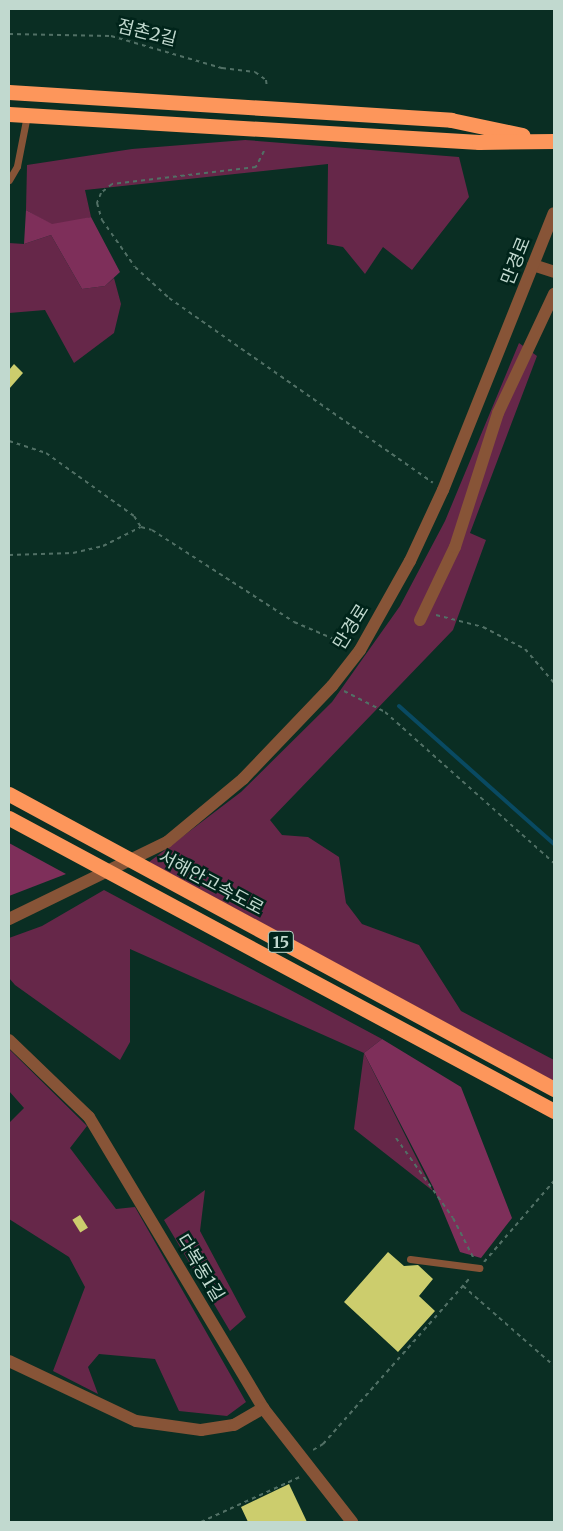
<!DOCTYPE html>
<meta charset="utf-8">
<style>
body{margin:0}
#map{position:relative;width:563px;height:1531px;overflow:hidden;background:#0a2e23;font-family:Merriweather,"Noto Sans KR",serif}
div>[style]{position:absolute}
.green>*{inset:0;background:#662749}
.forest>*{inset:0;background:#7e2f5a}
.stream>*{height:4px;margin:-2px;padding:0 2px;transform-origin:2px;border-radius:2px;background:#094a62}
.building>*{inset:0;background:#cccd6d;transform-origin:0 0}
.path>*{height:2px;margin-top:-1px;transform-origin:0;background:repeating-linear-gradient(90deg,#517065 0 4px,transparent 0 8px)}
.service>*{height:7px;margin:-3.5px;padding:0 3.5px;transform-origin:3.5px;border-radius:3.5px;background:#875437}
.minor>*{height:12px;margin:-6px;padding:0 6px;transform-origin:6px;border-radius:6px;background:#875437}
.tertiary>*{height:12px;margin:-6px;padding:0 6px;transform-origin:6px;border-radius:6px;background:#875437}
.motorway>*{height:15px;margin:-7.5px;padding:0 7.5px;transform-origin:7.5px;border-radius:7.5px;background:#fd965b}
span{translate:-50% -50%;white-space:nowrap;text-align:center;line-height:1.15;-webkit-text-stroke:5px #00241a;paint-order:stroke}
.shield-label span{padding:1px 4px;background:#00241a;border:1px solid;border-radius:4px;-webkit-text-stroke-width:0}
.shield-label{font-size:16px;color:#c1d9cf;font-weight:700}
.street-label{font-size:18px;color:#c1d9cf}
.frame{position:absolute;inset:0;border:10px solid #c1d9cf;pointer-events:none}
</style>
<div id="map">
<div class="green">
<i style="clip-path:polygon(245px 140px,459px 157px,469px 197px,412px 270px,383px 247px,365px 274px,343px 247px,327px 244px,328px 164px,85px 190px,91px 217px,73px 222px,52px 225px,26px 210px,27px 165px,132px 149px)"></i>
<i style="clip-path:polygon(51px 235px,82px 289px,105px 286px,114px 278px,121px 304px,114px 333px,74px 363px,45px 310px,9px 313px,9px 243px,24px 244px)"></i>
<i style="clip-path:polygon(519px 343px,537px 356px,470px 533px,486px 540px,453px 630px,270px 820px,282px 835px,308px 837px,339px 857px,346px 903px,362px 924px,419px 945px,461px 1011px,554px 1060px,554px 1081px,149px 862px,241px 792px,332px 702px,400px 606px,445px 521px)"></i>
<i style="clip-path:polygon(104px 890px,382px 1039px,364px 1053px,433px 1191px,354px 1129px,364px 1053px,130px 949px,130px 1042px,120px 1060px,15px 985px,9px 978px,9px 938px,42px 926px)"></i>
<i style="clip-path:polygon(9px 1049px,87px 1126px,70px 1148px,116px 1209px,135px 1207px,246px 1402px,227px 1416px,179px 1411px,155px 1359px,99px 1354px,88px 1367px,98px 1394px,53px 1371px,85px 1287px,69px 1257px,9px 1219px,9px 1123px,24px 1108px,9px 1091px)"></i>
<i style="clip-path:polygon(205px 1190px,200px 1231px,246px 1317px,230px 1331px,164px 1220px)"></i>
</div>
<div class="forest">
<i style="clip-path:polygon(26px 210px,52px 224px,91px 217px,120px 272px,105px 286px,82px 289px,51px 235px,24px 244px)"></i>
<i style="clip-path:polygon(9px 843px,66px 874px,9px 896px)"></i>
<i style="clip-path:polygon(382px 1039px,461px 1087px,512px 1218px,481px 1258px,460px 1252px,433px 1187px,364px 1053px)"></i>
</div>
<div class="stream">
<i style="left:399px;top:706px;width:208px;rotate:41.7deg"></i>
</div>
<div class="building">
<i style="clip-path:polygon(14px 364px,23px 373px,9px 389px,9px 370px)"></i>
<i style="left:80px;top:1215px;width:15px;height:9px;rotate:58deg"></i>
<i style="clip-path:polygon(388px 1252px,404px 1266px,418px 1265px,433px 1279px,419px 1296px,435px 1311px,398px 1352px,344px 1302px)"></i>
<i style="clip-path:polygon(289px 1484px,307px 1522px,248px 1522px,241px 1507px)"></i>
</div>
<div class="path">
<i style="left:9px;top:34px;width:102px;rotate:1.1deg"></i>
<i style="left:111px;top:36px;width:116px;rotate:16.1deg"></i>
<i style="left:222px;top:68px;width:33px;rotate:7deg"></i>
<i style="left:255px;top:72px;width:14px;rotate:36deg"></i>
<i style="left:266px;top:80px;width:8px;rotate:83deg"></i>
<i style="left:264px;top:151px;width:18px;rotate:117deg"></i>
<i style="left:256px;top:167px;width:145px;rotate:173.3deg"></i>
<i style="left:112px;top:184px;width:14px;rotate:141deg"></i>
<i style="left:101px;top:193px;width:11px;rotate:112deg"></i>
<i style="left:97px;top:203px;width:18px;rotate:74deg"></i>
<i style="left:102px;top:220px;width:57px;rotate:54.9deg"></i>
<i style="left:135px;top:267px;width:46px;rotate:42.4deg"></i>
<i style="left:169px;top:298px;width:322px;rotate:35deg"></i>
<i style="left:9px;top:441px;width:39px;rotate:18deg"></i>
<i style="left:46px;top:453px;width:108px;rotate:35.6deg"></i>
<i style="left:134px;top:516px;width:13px;rotate:58deg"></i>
<i style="left:9px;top:555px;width:64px;rotate:-1.8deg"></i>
<i style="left:73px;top:553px;width:31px;rotate:-13deg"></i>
<i style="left:103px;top:546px;width:42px;rotate:-26.6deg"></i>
<i style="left:141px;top:527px;width:11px;rotate:15deg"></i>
<i style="left:152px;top:530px;width:169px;rotate:32.9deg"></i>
<i style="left:294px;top:622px;width:59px;rotate:23.1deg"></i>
<i style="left:436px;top:615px;width:49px;rotate:14.3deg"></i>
<i style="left:483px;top:627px;width:47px;rotate:27.6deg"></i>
<i style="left:525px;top:649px;width:45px;rotate:49.5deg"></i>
<i style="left:344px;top:691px;width:46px;rotate:27.1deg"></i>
<i style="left:385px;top:712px;width:227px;rotate:41.8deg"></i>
<i style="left:396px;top:1138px;width:98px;rotate:54.5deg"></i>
<i style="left:453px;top:1218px;width:44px;rotate:62.9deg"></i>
<i style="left:484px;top:1262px;width:107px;rotate:-49.2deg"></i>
<i style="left:463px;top:1286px;width:121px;rotate:41.3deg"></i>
<i style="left:313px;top:1450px;width:12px;rotate:-31deg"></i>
<i style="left:323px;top:1444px;width:223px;rotate:-48.5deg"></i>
<i style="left:201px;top:1522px;width:111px;rotate:-24.5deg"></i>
</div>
<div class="service">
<i style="left:9px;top:180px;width:16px;rotate:-60deg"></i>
<i style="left:17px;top:166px;width:52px;rotate:-78.9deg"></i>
<i style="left:410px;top:1259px;width:70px;rotate:7.4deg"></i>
</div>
<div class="minor">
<i style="left:533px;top:265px;width:22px;rotate:18deg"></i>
<i style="left:420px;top:620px;width:81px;rotate:-64.4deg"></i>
<i style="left:455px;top:547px;width:141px;rotate:-72.2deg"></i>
<i style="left:498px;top:413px;width:132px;rotate:-64.8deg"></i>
<i style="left:9px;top:1361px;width:140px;rotate:25.3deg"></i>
<i style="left:136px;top:1421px;width:66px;rotate:7.9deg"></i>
<i style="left:201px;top:1430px;width:33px;rotate:-9deg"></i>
<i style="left:234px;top:1425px;width:34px;rotate:-30deg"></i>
</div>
<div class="tertiary">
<i style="left:9px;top:919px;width:176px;rotate:-26deg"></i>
<i style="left:167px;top:842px;width:99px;rotate:-39.7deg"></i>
<i style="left:243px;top:779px;width:129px;rotate:-46.3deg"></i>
<i style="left:332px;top:686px;width:46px;rotate:-52.1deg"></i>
<i style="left:360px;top:650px;width:102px;rotate:-60.7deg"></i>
<i style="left:410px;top:561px;width:78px;rotate:-65.1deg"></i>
<i style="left:443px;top:490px;width:298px;rotate:-68.2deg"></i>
<i style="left:9px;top:1040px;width:111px;rotate:43.9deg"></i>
<i style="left:89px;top:1117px;width:339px;rotate:59.1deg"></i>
<i style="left:263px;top:1408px;width:145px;rotate:52deg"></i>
</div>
<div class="motorway">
<i style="left:9px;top:92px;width:443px;rotate:3.6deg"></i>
<i style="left:451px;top:120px;width:73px;rotate:11.9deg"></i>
<i style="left:9px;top:114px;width:471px;rotate:3.4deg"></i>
<i style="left:479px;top:142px;width:75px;rotate:-0.8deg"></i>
<i style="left:9px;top:794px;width:620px;rotate:28.43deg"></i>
<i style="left:9px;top:818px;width:619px;rotate:28.26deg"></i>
</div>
<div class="shield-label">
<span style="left:281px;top:942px">15</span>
</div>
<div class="street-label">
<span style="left:147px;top:33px;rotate:14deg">점촌2길</span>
<span style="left:516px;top:261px;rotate:-68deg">만경로</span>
<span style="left:351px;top:627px;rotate:-58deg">만경로</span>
<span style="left:211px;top:883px;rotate:28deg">서해안고속도로</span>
<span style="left:200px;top:1268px;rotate:59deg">다복동1길</span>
</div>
<div class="frame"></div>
</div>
